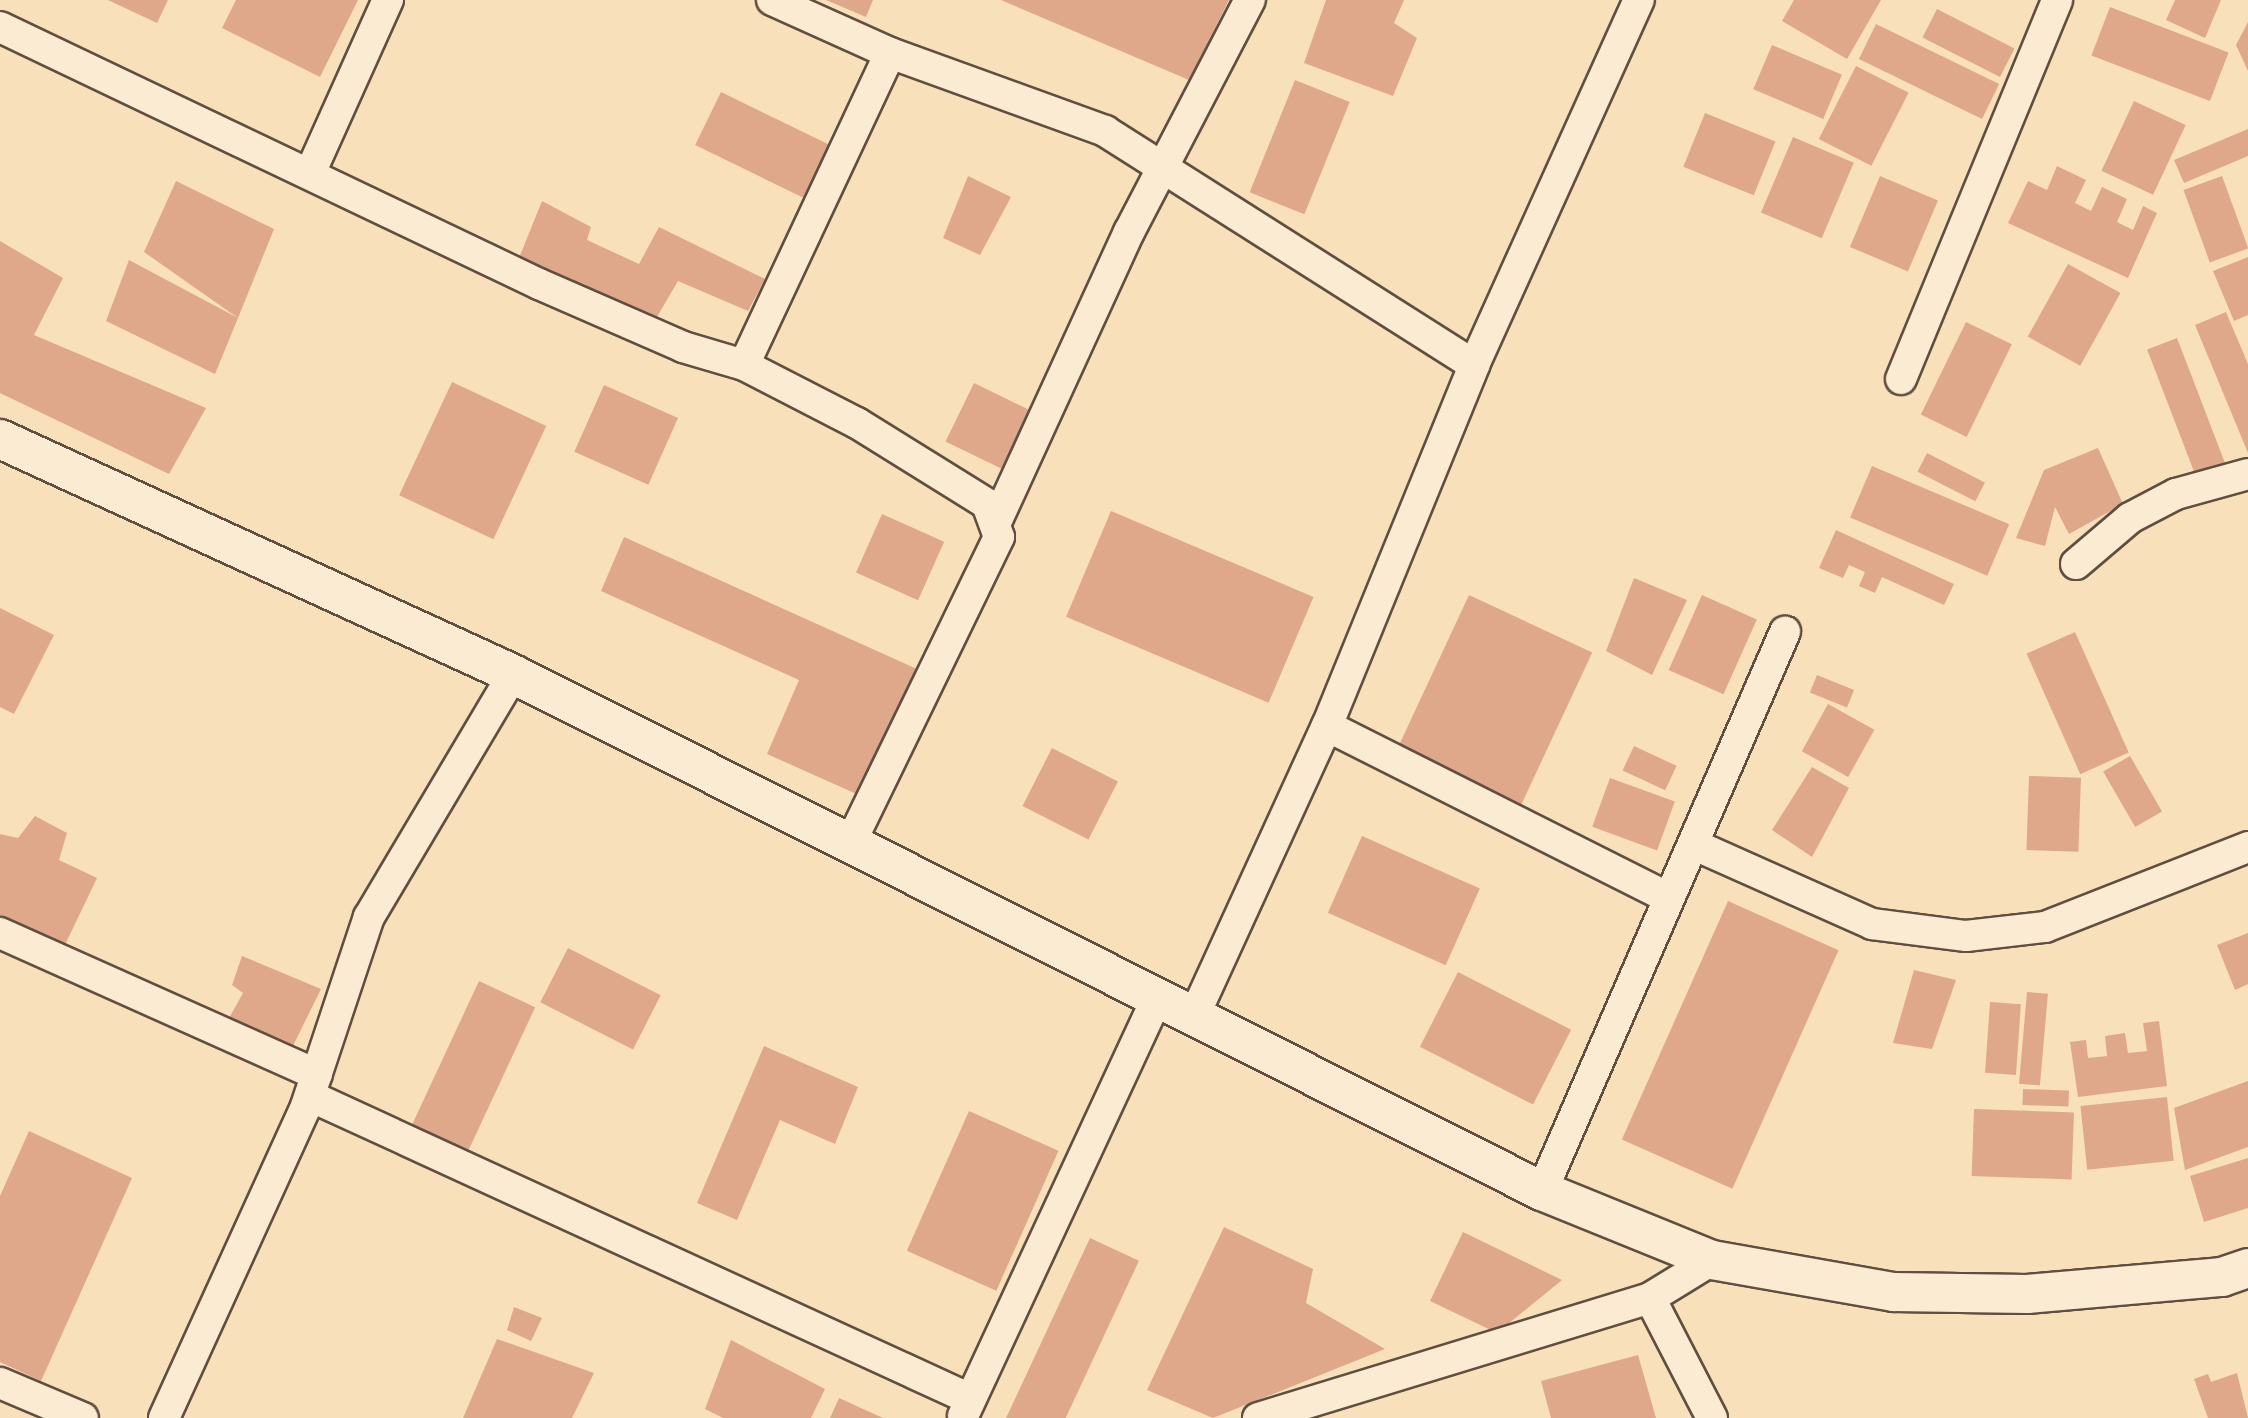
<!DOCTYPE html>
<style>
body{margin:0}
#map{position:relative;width:2248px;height:1418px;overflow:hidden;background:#f8e0ba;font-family:"Libre Caslon Text",serif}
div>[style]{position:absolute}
.building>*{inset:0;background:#e0a88b;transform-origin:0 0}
.roads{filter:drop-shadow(2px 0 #604f40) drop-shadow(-2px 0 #604f40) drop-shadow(0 2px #604f40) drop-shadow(0 -2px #604f40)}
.street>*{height:30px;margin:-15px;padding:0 15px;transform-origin:15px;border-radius:15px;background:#faebd2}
.secondary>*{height:38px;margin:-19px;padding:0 19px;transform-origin:19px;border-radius:19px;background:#faebd2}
span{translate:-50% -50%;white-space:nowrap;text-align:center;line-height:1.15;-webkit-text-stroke:5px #faebd2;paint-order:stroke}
</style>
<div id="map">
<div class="building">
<i style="clip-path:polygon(108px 0,168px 0,157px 23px)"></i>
<i style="clip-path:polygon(236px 0,358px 0,320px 77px,222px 28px)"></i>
<i style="clip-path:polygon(826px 0,873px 0,866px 17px)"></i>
<i style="clip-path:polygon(1001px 0,1229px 0,1189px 80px)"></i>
<i style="clip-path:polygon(1326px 0,1404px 0,1394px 23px,1417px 38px,1393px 96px,1304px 63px)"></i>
<i style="clip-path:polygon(1794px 0,1881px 0,1847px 59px,1782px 21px)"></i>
<i style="clip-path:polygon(2175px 0,2221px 0,2205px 38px,2166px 20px)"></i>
<i style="left:2110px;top:7px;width:127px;height:52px;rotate:21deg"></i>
<i style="left:1937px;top:9px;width:87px;height:32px;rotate:27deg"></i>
<i style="clip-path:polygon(2248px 22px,2248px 71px,2236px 45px)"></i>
<i style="left:1876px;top:24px;width:137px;height:39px;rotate:26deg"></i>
<i style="left:1772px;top:45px;width:76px;height:48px;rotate:23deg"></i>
<i style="left:1856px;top:66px;width:59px;height:82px;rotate:27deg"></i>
<i style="left:1295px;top:80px;width:59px;height:121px;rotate:22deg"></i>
<i style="left:721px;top:92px;width:121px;height:59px;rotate:26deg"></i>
<i style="left:2134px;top:101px;width:57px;height:77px;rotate:25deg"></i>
<i style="left:1705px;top:113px;width:76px;height:58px;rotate:22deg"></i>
<i style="clip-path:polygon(2248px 129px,2248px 156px,2184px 183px,2174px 160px)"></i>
<i style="left:1793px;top:137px;width:66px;height:82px;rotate:23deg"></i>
<i style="clip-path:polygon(2057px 166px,2086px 180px,2075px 203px,2091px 211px,2102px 187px,2127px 199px,2117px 222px,2133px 230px,2143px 206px,2157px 213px,2128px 278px,2008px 223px,2028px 181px,2047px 190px)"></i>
<i style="clip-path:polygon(968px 176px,1011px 197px,980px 255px,943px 238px)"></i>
<i style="left:1880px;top:176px;width:63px;height:77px;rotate:23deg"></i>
<i style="left:2222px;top:176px;width:77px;height:41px;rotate:70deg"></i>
<i style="clip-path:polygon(176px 181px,274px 229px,238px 318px,144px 252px)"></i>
<i style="clip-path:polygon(542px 201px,591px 227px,587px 240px,639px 264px,659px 227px,765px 279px,748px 311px,678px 281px,654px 322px,517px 263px)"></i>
<i style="clip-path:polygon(0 241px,63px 278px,34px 335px,206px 408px,169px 474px,0 393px)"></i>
<i style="clip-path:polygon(2248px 257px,2248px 315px,2234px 321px,2213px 271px)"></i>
<i style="clip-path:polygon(129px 260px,238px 318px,215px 374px,106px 321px)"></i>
<i style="left:2068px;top:264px;width:60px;height:83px;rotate:29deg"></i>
<i style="clip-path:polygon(2226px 312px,2248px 364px,2248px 453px,2195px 325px)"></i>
<i style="left:1966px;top:322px;width:51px;height:103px;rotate:26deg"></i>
<i style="left:2177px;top:338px;width:135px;height:32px;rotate:69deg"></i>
<i style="left:452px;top:382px;width:104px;height:125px;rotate:25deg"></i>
<i style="left:974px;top:383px;width:67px;height:65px;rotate:26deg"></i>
<i style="left:604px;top:385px;width:81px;height:73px;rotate:24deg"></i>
<i style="clip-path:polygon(2098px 448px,2123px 504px,2069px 534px,2055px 507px,2045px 546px,2016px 538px,2044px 470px)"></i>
<i style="left:1927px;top:453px;width:65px;height:21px;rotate:27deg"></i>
<i style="left:1872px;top:466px;width:149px;height:56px;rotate:23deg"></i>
<i style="left:1111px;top:511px;width:220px;height:115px;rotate:23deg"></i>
<i style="left:882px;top:514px;width:68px;height:64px;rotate:24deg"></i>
<i style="clip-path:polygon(1836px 530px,1954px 584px,1944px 605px,1882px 577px,1875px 593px,1859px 586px,1865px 572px,1849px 565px,1843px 578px,1819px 568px)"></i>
<i style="clip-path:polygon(624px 537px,917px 669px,861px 796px,767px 754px,799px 680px,601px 591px)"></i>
<i style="clip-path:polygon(1634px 578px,1687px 600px,1652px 675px,1606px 651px)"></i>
<i style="left:1469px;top:595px;width:136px;height:177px;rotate:25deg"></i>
<i style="left:1702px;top:595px;width:60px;height:82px;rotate:24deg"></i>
<i style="clip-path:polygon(0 608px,54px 635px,14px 714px,0 707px)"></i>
<i style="left:2075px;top:632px;width:132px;height:53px;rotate:66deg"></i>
<i style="left:1817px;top:675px;width:40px;height:19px;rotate:22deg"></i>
<i style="left:1828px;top:704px;width:53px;height:54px;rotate:29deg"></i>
<i style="left:1634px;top:746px;width:47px;height:27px;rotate:25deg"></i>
<i style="left:1052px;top:748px;width:74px;height:65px;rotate:27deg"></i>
<i style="left:2130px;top:756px;width:64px;height:31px;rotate:60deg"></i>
<i style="clip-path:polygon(1812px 767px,1849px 788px,1812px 857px,1772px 830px)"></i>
<i style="left:2029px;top:776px;width:52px;height:74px;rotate:2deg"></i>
<i style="left:1610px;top:778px;width:69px;height:52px;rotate:20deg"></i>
<i style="clip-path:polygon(35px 816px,67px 833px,59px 860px,97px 878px,62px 951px,0 923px,0 834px,18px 838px)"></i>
<i style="left:1362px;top:836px;width:129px;height:84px;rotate:24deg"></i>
<i style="left:1728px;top:901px;width:121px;height:261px;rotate:24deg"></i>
<i style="clip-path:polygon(2248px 933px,2248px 984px,2235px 990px,2217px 945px)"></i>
<i style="left:568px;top:948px;width:104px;height:61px;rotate:27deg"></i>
<i style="clip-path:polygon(242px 956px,321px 989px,290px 1052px,228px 1020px,243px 993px,232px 985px)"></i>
<i style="clip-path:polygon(1914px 970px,1956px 980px,1932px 1049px,1893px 1043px)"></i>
<i style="left:1458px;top:972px;width:127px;height:84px;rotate:27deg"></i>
<i style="left:479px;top:981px;width:62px;height:164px;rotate:25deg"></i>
<i style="left:2027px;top:992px;width:21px;height:92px;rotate:5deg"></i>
<i style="left:1990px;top:1002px;width:31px;height:71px;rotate:4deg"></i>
<i style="clip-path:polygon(2159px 1021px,2167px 1086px,2078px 1097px,2070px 1042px,2086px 1040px,2088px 1058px,2107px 1056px,2105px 1036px,2125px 1033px,2128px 1053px,2147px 1051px,2143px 1023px)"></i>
<i style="clip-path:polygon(764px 1046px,858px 1087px,835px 1144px,780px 1120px,737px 1220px,697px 1203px)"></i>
<i style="clip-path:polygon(2248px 1081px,2248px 1147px,2185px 1170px,2174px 1108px)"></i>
<i style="left:2023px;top:1089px;width:46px;height:16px;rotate:2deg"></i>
<i style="left:2167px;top:1097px;width:64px;height:87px;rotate:84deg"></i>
<i style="left:1974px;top:1109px;width:100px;height:67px;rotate:2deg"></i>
<i style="left:969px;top:1111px;width:98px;height:153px;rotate:24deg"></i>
<i style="clip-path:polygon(29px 1131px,132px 1178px,41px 1381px,0 1362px,0 1196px)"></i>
<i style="clip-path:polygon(2248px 1158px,2248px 1208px,2204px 1222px,2190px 1176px)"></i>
<i style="clip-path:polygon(1224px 1227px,1313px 1269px,1306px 1303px,1385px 1349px,1213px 1418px,1147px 1390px)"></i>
<i style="clip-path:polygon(1463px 1232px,1562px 1280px,1497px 1333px,1430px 1301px)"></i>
<i style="left:1090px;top:1238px;width:54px;height:199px;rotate:25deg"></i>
<i style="clip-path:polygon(514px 1307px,542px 1318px,531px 1341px,507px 1330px)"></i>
<i style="clip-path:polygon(497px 1339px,594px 1373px,572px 1418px,463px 1418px)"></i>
<i style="clip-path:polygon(731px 1340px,825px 1389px,811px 1418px,723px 1418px,705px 1409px)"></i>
<i style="clip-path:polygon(1638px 1355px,1656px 1418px,1551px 1418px,1541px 1381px)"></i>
<i style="clip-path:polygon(2237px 1373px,2248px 1418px,2208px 1418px,2194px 1379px,2208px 1374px,2211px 1382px)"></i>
<i style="clip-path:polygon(839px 1398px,883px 1418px,830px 1418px)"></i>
</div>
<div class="roads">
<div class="street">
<i style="left:772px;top:0;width:129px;rotate:24.2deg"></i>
<i style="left:890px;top:53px;width:229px;rotate:19.9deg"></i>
<i style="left:1105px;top:131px;width:437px;rotate:32.4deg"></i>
<i style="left:0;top:27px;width:597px;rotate:25.49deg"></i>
<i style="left:539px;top:284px;width:157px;rotate:23.6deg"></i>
<i style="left:683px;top:347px;width:64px;rotate:16.4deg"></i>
<i style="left:744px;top:365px;width:127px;rotate:27.2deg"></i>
<i style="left:857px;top:423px;width:153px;rotate:31.9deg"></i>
<i style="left:987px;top:504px;width:35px;rotate:70deg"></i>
<i style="left:999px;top:537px;width:337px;rotate:115.9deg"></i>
<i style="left:311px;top:171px;width:188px;rotate:-65.8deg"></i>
<i style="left:744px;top:365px;width:344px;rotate:-64.9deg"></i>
<i style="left:1901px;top:379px;width:410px;rotate:-67.6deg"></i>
<i style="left:997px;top:520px;width:317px;rotate:-65.4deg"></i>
<i style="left:1129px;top:232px;width:262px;rotate:-62.5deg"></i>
<i style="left:2076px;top:564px;width:71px;rotate:-40.4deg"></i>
<i style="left:2130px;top:518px;width:52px;rotate:-27.6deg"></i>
<i style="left:2176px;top:494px;width:75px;rotate:-15.5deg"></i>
<i style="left:1327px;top:726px;width:378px;rotate:26.7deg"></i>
<i style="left:1697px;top:846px;width:192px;rotate:24deg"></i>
<i style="left:1872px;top:924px;width:95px;rotate:7.3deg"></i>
<i style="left:1966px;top:936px;width:80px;rotate:-6.5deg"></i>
<i style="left:2045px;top:927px;width:218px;rotate:-21.5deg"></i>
<i style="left:0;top:933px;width:347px;rotate:24.1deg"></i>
<i style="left:1194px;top:1016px;width:319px;rotate:-65.4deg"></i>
<i style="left:1327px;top:726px;width:390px;rotate:-67.8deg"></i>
<i style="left:1474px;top:365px;width:401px;rotate:-65.7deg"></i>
<i style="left:310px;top:1096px;width:726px;rotate:24.66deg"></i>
<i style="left:1542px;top:1191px;width:610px;rotate:-66.51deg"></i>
<i style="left:1650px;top:1298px;width:135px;rotate:62.7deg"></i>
<i style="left:0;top:1383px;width:90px;rotate:22.9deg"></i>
<i style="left:963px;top:1416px;width:459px;rotate:-65.1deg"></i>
<i style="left:164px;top:1418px;width:343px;rotate:-65.5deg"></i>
<i style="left:306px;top:1106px;width:199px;rotate:-71.6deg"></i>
<i style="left:369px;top:917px;width:282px;rotate:-59.3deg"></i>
<i style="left:1258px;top:1418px;width:410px;rotate:-17deg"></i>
<i style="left:1650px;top:1298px;width:73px;rotate:-31.5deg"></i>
</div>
<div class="secondary">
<i style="left:0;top:439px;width:564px;rotate:24.61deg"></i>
<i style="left:513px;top:674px;width:1152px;rotate:26.68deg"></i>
<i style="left:1542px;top:1191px;width:183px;rotate:22.1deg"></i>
<i style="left:1712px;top:1260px;width:185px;rotate:10deg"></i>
<i style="left:1894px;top:1292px;width:133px;rotate:0.9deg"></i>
<i style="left:2027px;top:1294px;width:196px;rotate:-5deg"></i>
<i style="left:2222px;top:1277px;width:28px;rotate:-19deg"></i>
</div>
</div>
</div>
